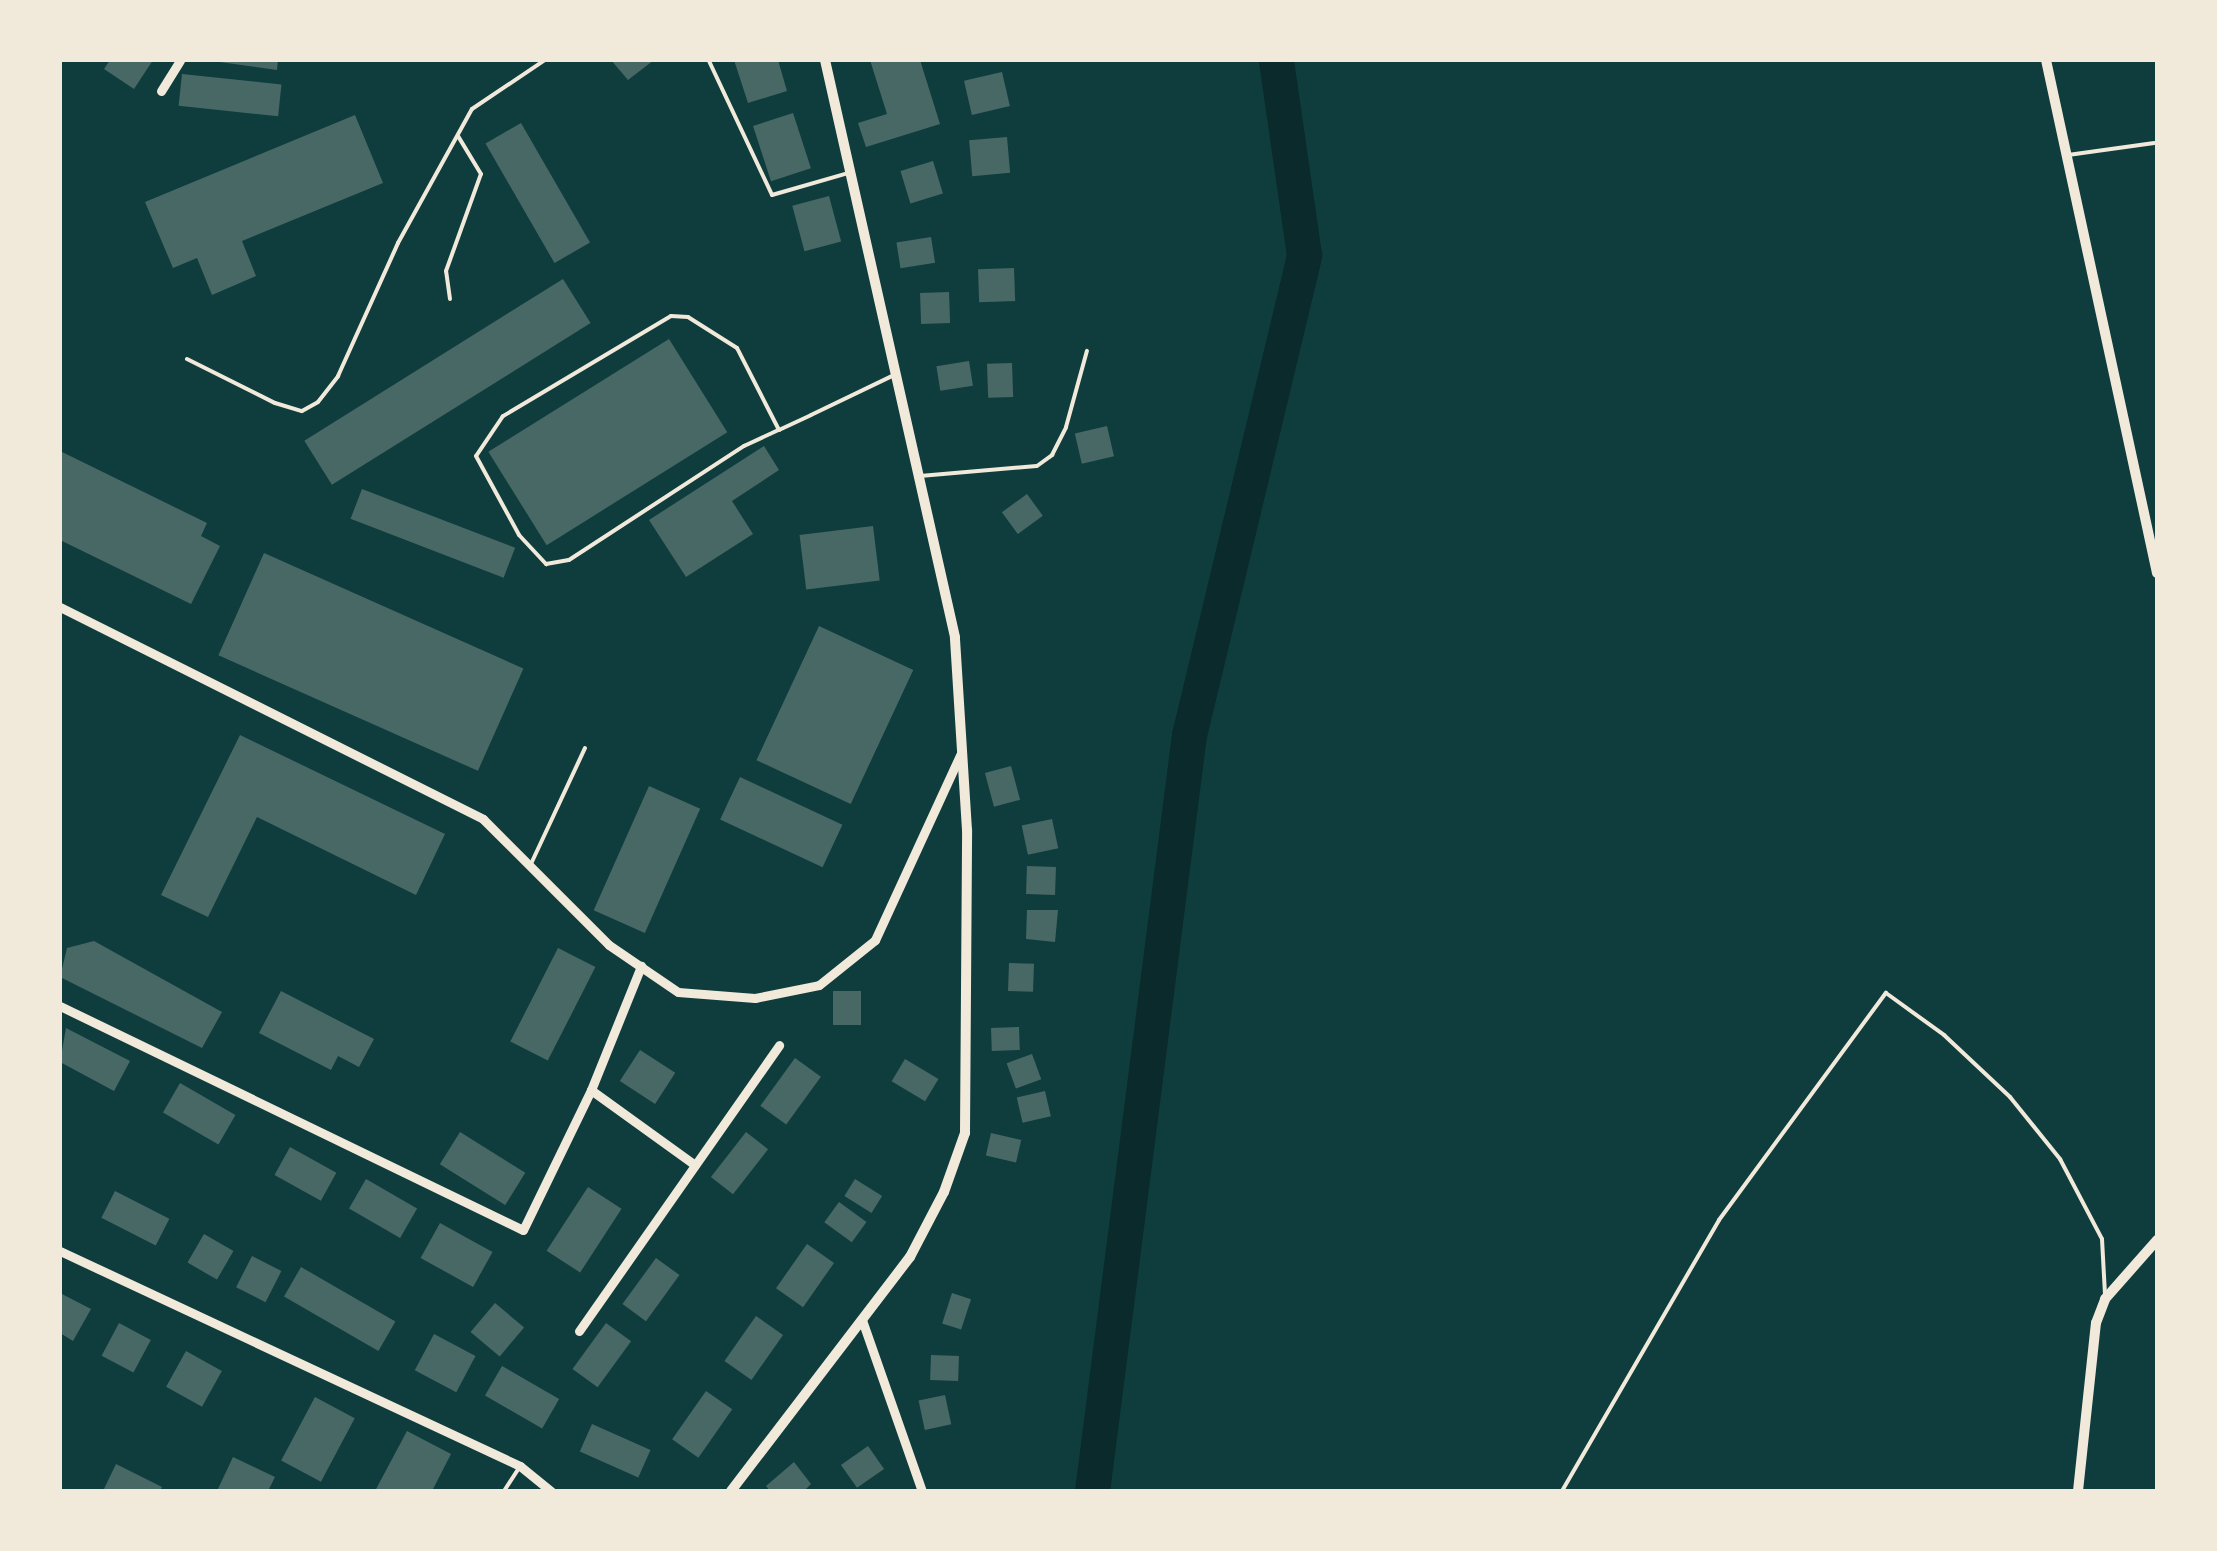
<!DOCTYPE html>
<style>
body{margin:0}
#map{position:relative;width:2217px;height:1551px;overflow:hidden;background:#0f3d3e;font-family:"Roboto Serif",serif}
div>[style]{position:absolute}
.river>*{height:35px;margin:-17.5px;padding:0 17.5px;transform-origin:17.5px;border-radius:17.5px;background:#0a2a2b}
.building>*{inset:0;background:#486865;transform-origin:0 0}
.service>*{height:4px;margin:-2px;padding:0 2px;transform-origin:2px;border-radius:2px;background:#f1e9da}
.minor>*{height:9px;margin:-4.5px;padding:0 4.5px;transform-origin:4.5px;border-radius:4.5px;background:#f1e9da}
.tertiary>*{height:10px;margin:-5px;padding:0 5px;transform-origin:5px;border-radius:5px;background:#f1e9da}
span{translate:-50% -50%;white-space:nowrap;text-align:center;line-height:1.15;-webkit-text-stroke:10px #f1e9da;paint-order:stroke}
.frame{position:absolute;inset:0;border:62px solid #f1e9da;pointer-events:none}
</style>
<div id="map">
<div class="river">
<i style="left:1092px;top:1491px;width:762px;rotate:-82.69deg"></i>
<i style="left:1189px;top:735px;width:494px;rotate:-76.5deg"></i>
<i style="left:1304px;top:255px;width:197px;rotate:-98.2deg"></i>
</div>
<div class="building">
<i style="clip-path:polygon(110px 60px,153px 60px,134px 89px,104px 69px)"></i>
<i style="clip-path:polygon(205px 60px,278px 60px,277px 70px)"></i>
<i style="clip-path:polygon(611px 60px,654px 60px,628px 80px)"></i>
<i style="clip-path:polygon(734px 60px,778px 60px,787px 91px,748px 103px)"></i>
<i style="clip-path:polygon(870px 60px,920px 60px,940px 124px,866px 147px,858px 123px,887px 114px)"></i>
<i style="left:1002px;top:72px;width:35px;height:39px;rotate:77deg"></i>
<i style="left:182px;top:74px;width:100px;height:32px;rotate:6deg"></i>
<i style="left:793px;top:113px;width:58px;height:42px;rotate:72deg"></i>
<i style="clip-path:polygon(355px 115px,383px 183px,242px 241px,256px 276px,212px 295px,197px 258px,173px 268px,145px 202px)"></i>
<i style="left:521px;top:123px;width:138px;height:41px;rotate:60deg"></i>
<i style="left:1007px;top:137px;width:36px;height:38px;rotate:85deg"></i>
<i style="left:933px;top:161px;width:34px;height:34px;rotate:73deg"></i>
<i style="left:829px;top:196px;width:47px;height:38px;rotate:75deg"></i>
<i style="left:931px;top:237px;width:26px;height:35px;rotate:81deg"></i>
<i style="left:1014px;top:268px;width:33px;height:36px;rotate:88deg"></i>
<i style="left:563px;top:279px;width:52px;height:305px;rotate:58deg"></i>
<i style="left:949px;top:292px;width:31px;height:29px;rotate:88deg"></i>
<i style="left:669px;top:339px;width:110px;height:213px;rotate:58deg"></i>
<i style="left:969px;top:361px;width:25px;height:33px;rotate:81deg"></i>
<i style="left:1012px;top:363px;width:34px;height:25px;rotate:88deg"></i>
<i style="left:1107px;top:426px;width:31px;height:33px;rotate:77deg"></i>
<i style="clip-path:polygon(764px 446px,779px 470px,732px 501px,753px 534px,686px 577px,649px 520px)"></i>
<i style="clip-path:polygon(60px 451px,207px 523px,201px 536px,220px 546px,191px 604px,60px 540px)"></i>
<i style="left:362px;top:489px;width:164px;height:32px;rotate:21deg"></i>
<i style="left:1027px;top:494px;width:27px;height:31px;rotate:54deg"></i>
<i style="left:873px;top:526px;width:55px;height:74px;rotate:83deg"></i>
<i style="left:264px;top:553px;width:284px;height:112px;rotate:24deg"></i>
<i style="left:819px;top:626px;width:104px;height:148px;rotate:25deg"></i>
<i style="clip-path:polygon(240px 735px,445px 834px,416px 895px,257px 817px,208px 917px,161px 895px)"></i>
<i style="left:1011px;top:766px;width:35px;height:27px;rotate:75deg"></i>
<i style="left:740px;top:777px;width:113px;height:47px;rotate:25deg"></i>
<i style="left:649px;top:786px;width:56px;height:136px;rotate:24deg"></i>
<i style="left:1052px;top:819px;width:30px;height:31px;rotate:78deg"></i>
<i style="left:1027px;top:866px;width:29px;height:28px;rotate:2deg"></i>
<i style="clip-path:polygon(1027px 910px,1058px 910px,1055px 942px,1026px 939px)"></i>
<i style="clip-path:polygon(94px 941px,222px 1012px,202px 1048px,60px 977px,67px 948px)"></i>
<i style="left:558px;top:948px;width:42px;height:105px;rotate:27deg"></i>
<i style="left:1009px;top:963px;width:25px;height:28px;rotate:2deg"></i>
<i style="clip-path:polygon(281px 991px,374px 1039px,359px 1067px,338px 1056px,331px 1070px,259px 1033px)"></i>
<i style="left:833px;top:991px;width:28px;height:34px"></i>
<i style="left:1019px;top:1027px;width:23px;height:28px;rotate:88deg"></i>
<i style="clip-path:polygon(66px 1028px,130px 1061px,114px 1091px,60px 1062px)"></i>
<i style="left:640px;top:1050px;width:42px;height:37px;rotate:33deg"></i>
<i style="left:1032px;top:1054px;width:27px;height:27px;rotate:70deg"></i>
<i style="left:795px;top:1058px;width:32px;height:59px;rotate:36deg"></i>
<i style="left:905px;top:1059px;width:39px;height:26px;rotate:31deg"></i>
<i style="left:180px;top:1083px;width:64px;height:34px;rotate:30deg"></i>
<i style="left:1045px;top:1091px;width:26px;height:29px;rotate:77deg"></i>
<i style="left:460px;top:1132px;width:77px;height:38px;rotate:32deg"></i>
<i style="left:746px;top:1132px;width:28px;height:57px;rotate:38deg"></i>
<i style="left:991px;top:1133px;width:31px;height:23px;rotate:13deg"></i>
<i style="left:290px;top:1147px;width:53px;height:32px;rotate:29deg"></i>
<i style="left:366px;top:1179px;width:59px;height:34px;rotate:30deg"></i>
<i style="left:855px;top:1179px;width:32px;height:20px;rotate:32deg"></i>
<i style="left:588px;top:1187px;width:40px;height:76px;rotate:33deg"></i>
<i style="left:115px;top:1191px;width:61px;height:30px;rotate:27deg"></i>
<i style="left:839px;top:1202px;width:34px;height:25px;rotate:36deg"></i>
<i style="left:440px;top:1223px;width:60px;height:40px;rotate:29deg"></i>
<i style="left:204px;top:1234px;width:34px;height:33px;rotate:30deg"></i>
<i style="left:807px;top:1244px;width:33px;height:54px;rotate:35deg"></i>
<i style="left:252px;top:1256px;width:33px;height:35px;rotate:27deg"></i>
<i style="left:656px;top:1258px;width:29px;height:57px;rotate:36deg"></i>
<i style="left:301px;top:1267px;width:109px;height:34px;rotate:30deg"></i>
<i style="clip-path:polygon(60px 1293px,91px 1309px,73px 1341px,60px 1333px)"></i>
<i style="left:952px;top:1293px;width:20px;height:32px;rotate:18deg"></i>
<i style="left:495px;top:1303px;width:38px;height:38px;rotate:40deg"></i>
<i style="left:756px;top:1316px;width:33px;height:55px;rotate:35deg"></i>
<i style="left:119px;top:1323px;width:36px;height:37px;rotate:28deg"></i>
<i style="left:606px;top:1323px;width:31px;height:57px;rotate:36deg"></i>
<i style="left:434px;top:1334px;width:47px;height:41px;rotate:28deg"></i>
<i style="left:186px;top:1351px;width:41px;height:41px;rotate:29deg"></i>
<i style="left:931px;top:1355px;width:28px;height:25px;rotate:2deg"></i>
<i style="left:502px;top:1366px;width:66px;height:34px;rotate:30deg"></i>
<i style="left:706px;top:1391px;width:32px;height:59px;rotate:35deg"></i>
<i style="left:945px;top:1395px;width:30px;height:27px;rotate:78deg"></i>
<i style="left:315px;top:1397px;width:45px;height:72px;rotate:28deg"></i>
<i style="left:592px;top:1424px;width:64px;height:30px;rotate:24deg"></i>
<i style="clip-path:polygon(407px 1431px,451px 1454px,432px 1491px,375px 1491px)"></i>
<i style="left:868px;top:1446px;width:28px;height:33px;rotate:55deg"></i>
<i style="clip-path:polygon(233px 1457px,275px 1477px,268px 1491px,217px 1491px)"></i>
<i style="clip-path:polygon(794px 1462px,811px 1484px,804px 1491px,770px 1491px,766px 1486px)"></i>
<i style="clip-path:polygon(116px 1464px,162px 1487px,160px 1491px,103px 1491px)"></i>
</div>
<div class="service">
<i style="left:709px;top:61px;width:148px;rotate:64.8deg"></i>
<i style="left:772px;top:195px;width:79px;rotate:-16.1deg"></i>
<i style="left:2068px;top:155px;width:87px;rotate:-7.9deg"></i>
<i style="left:450px;top:299px;width:28px;rotate:-98deg"></i>
<i style="left:446px;top:271px;width:103px;rotate:-70.2deg"></i>
<i style="left:481px;top:174px;width:44px;rotate:-121.2deg"></i>
<i style="left:187px;top:359px;width:98px;rotate:26.6deg"></i>
<i style="left:275px;top:403px;width:28px;rotate:17deg"></i>
<i style="left:302px;top:411px;width:18px;rotate:-29deg"></i>
<i style="left:318px;top:402px;width:33px;rotate:-52deg"></i>
<i style="left:338px;top:376px;width:146px;rotate:-65.7deg"></i>
<i style="left:398px;top:243px;width:153px;rotate:-61.1deg"></i>
<i style="left:472px;top:109px;width:88px;rotate:-33.9deg"></i>
<i style="left:779px;top:430px;width:92px;rotate:-117.1deg"></i>
<i style="left:737px;top:348px;width:58px;rotate:-147.7deg"></i>
<i style="left:688px;top:317px;width:17px;rotate:-177deg"></i>
<i style="left:671px;top:316px;width:196px;rotate:149.2deg"></i>
<i style="left:503px;top:416px;width:48px;rotate:124deg"></i>
<i style="left:476px;top:456px;width:90px;rotate:61.4deg"></i>
<i style="left:519px;top:535px;width:40px;rotate:47deg"></i>
<i style="left:546px;top:564px;width:23px;rotate:-10deg"></i>
<i style="left:569px;top:560px;width:209px;rotate:-33.1deg"></i>
<i style="left:744px;top:446px;width:38px;rotate:-25deg"></i>
<i style="left:779px;top:430px;width:35px;rotate:-25deg"></i>
<i style="left:811px;top:415px;width:92px;rotate:-25.7deg"></i>
<i style="left:920px;top:476px;width:117px;rotate:-4.9deg"></i>
<i style="left:1037px;top:466px;width:19px;rotate:-36deg"></i>
<i style="left:1052px;top:455px;width:31px;rotate:-63deg"></i>
<i style="left:1066px;top:427px;width:79px;rotate:-74.6deg"></i>
<i style="left:530px;top:866px;width:130px;rotate:-65deg"></i>
<i style="left:504px;top:1491px;width:30px;rotate:-57deg"></i>
<i style="left:1562px;top:1491px;width:313px;rotate:-59.9deg"></i>
<i style="left:1719px;top:1220px;width:282px;rotate:-53.7deg"></i>
<i style="left:1886px;top:993px;width:72px;rotate:35.9deg"></i>
<i style="left:1944px;top:1035px;width:91px;rotate:43.2deg"></i>
<i style="left:2010px;top:1097px;width:80px;rotate:51.1deg"></i>
<i style="left:2060px;top:1159px;width:90px;rotate:62.3deg"></i>
<i style="left:2102px;top:1239px;width:55px;rotate:86.9deg"></i>
</div>
<div class="minor">
<i style="left:161px;top:91px;width:36px;rotate:-58deg"></i>
<i style="left:60px;top:607px;width:473px;rotate:26.6deg"></i>
<i style="left:483px;top:819px;width:178px;rotate:45deg"></i>
<i style="left:609px;top:945px;width:83px;rotate:34.3deg"></i>
<i style="left:678px;top:992px;width:77px;rotate:4.5deg"></i>
<i style="left:755px;top:998px;width:65px;rotate:-11.5deg"></i>
<i style="left:819px;top:985px;width:72px;rotate:-38.8deg"></i>
<i style="left:875px;top:940px;width:208px;rotate:-65.3deg"></i>
<i style="left:60px;top:1006px;width:514px;rotate:25.82deg"></i>
<i style="left:523px;top:1230px;width:156px;rotate:-64.1deg"></i>
<i style="left:591px;top:1090px;width:134px;rotate:-68deg"></i>
<i style="left:591px;top:1090px;width:128px;rotate:35.8deg"></i>
<i style="left:60px;top:1251px;width:508px;rotate:25.05deg"></i>
<i style="left:520px;top:1466px;width:40px;rotate:39deg"></i>
<i style="left:862px;top:1320px;width:181px;rotate:70.7deg"></i>
<i style="left:579px;top:1331px;width:349px;rotate:-55deg"></i>
</div>
<div class="tertiary">
<i style="left:2046px;top:60px;width:525px;rotate:77.79deg"></i>
<i style="left:731px;top:1491px;width:295px;rotate:-52.6deg"></i>
<i style="left:910px;top:1257px;width:73px;rotate:-62.4deg"></i>
<i style="left:944px;top:1192px;width:63px;rotate:-70.4deg"></i>
<i style="left:965px;top:1133px;width:303px;rotate:-89.6deg"></i>
<i style="left:967px;top:830px;width:193px;rotate:-93.6deg"></i>
<i style="left:955px;top:637px;width:591px;rotate:-102.7deg"></i>
<i style="left:2078px;top:1491px;width:169px;rotate:-83.9deg"></i>
<i style="left:2096px;top:1323px;width:26px;rotate:-69deg"></i>
<i style="left:2105px;top:1299px;width:79px;rotate:-48.6deg"></i>
</div>
<div class="frame"></div>
</div>
